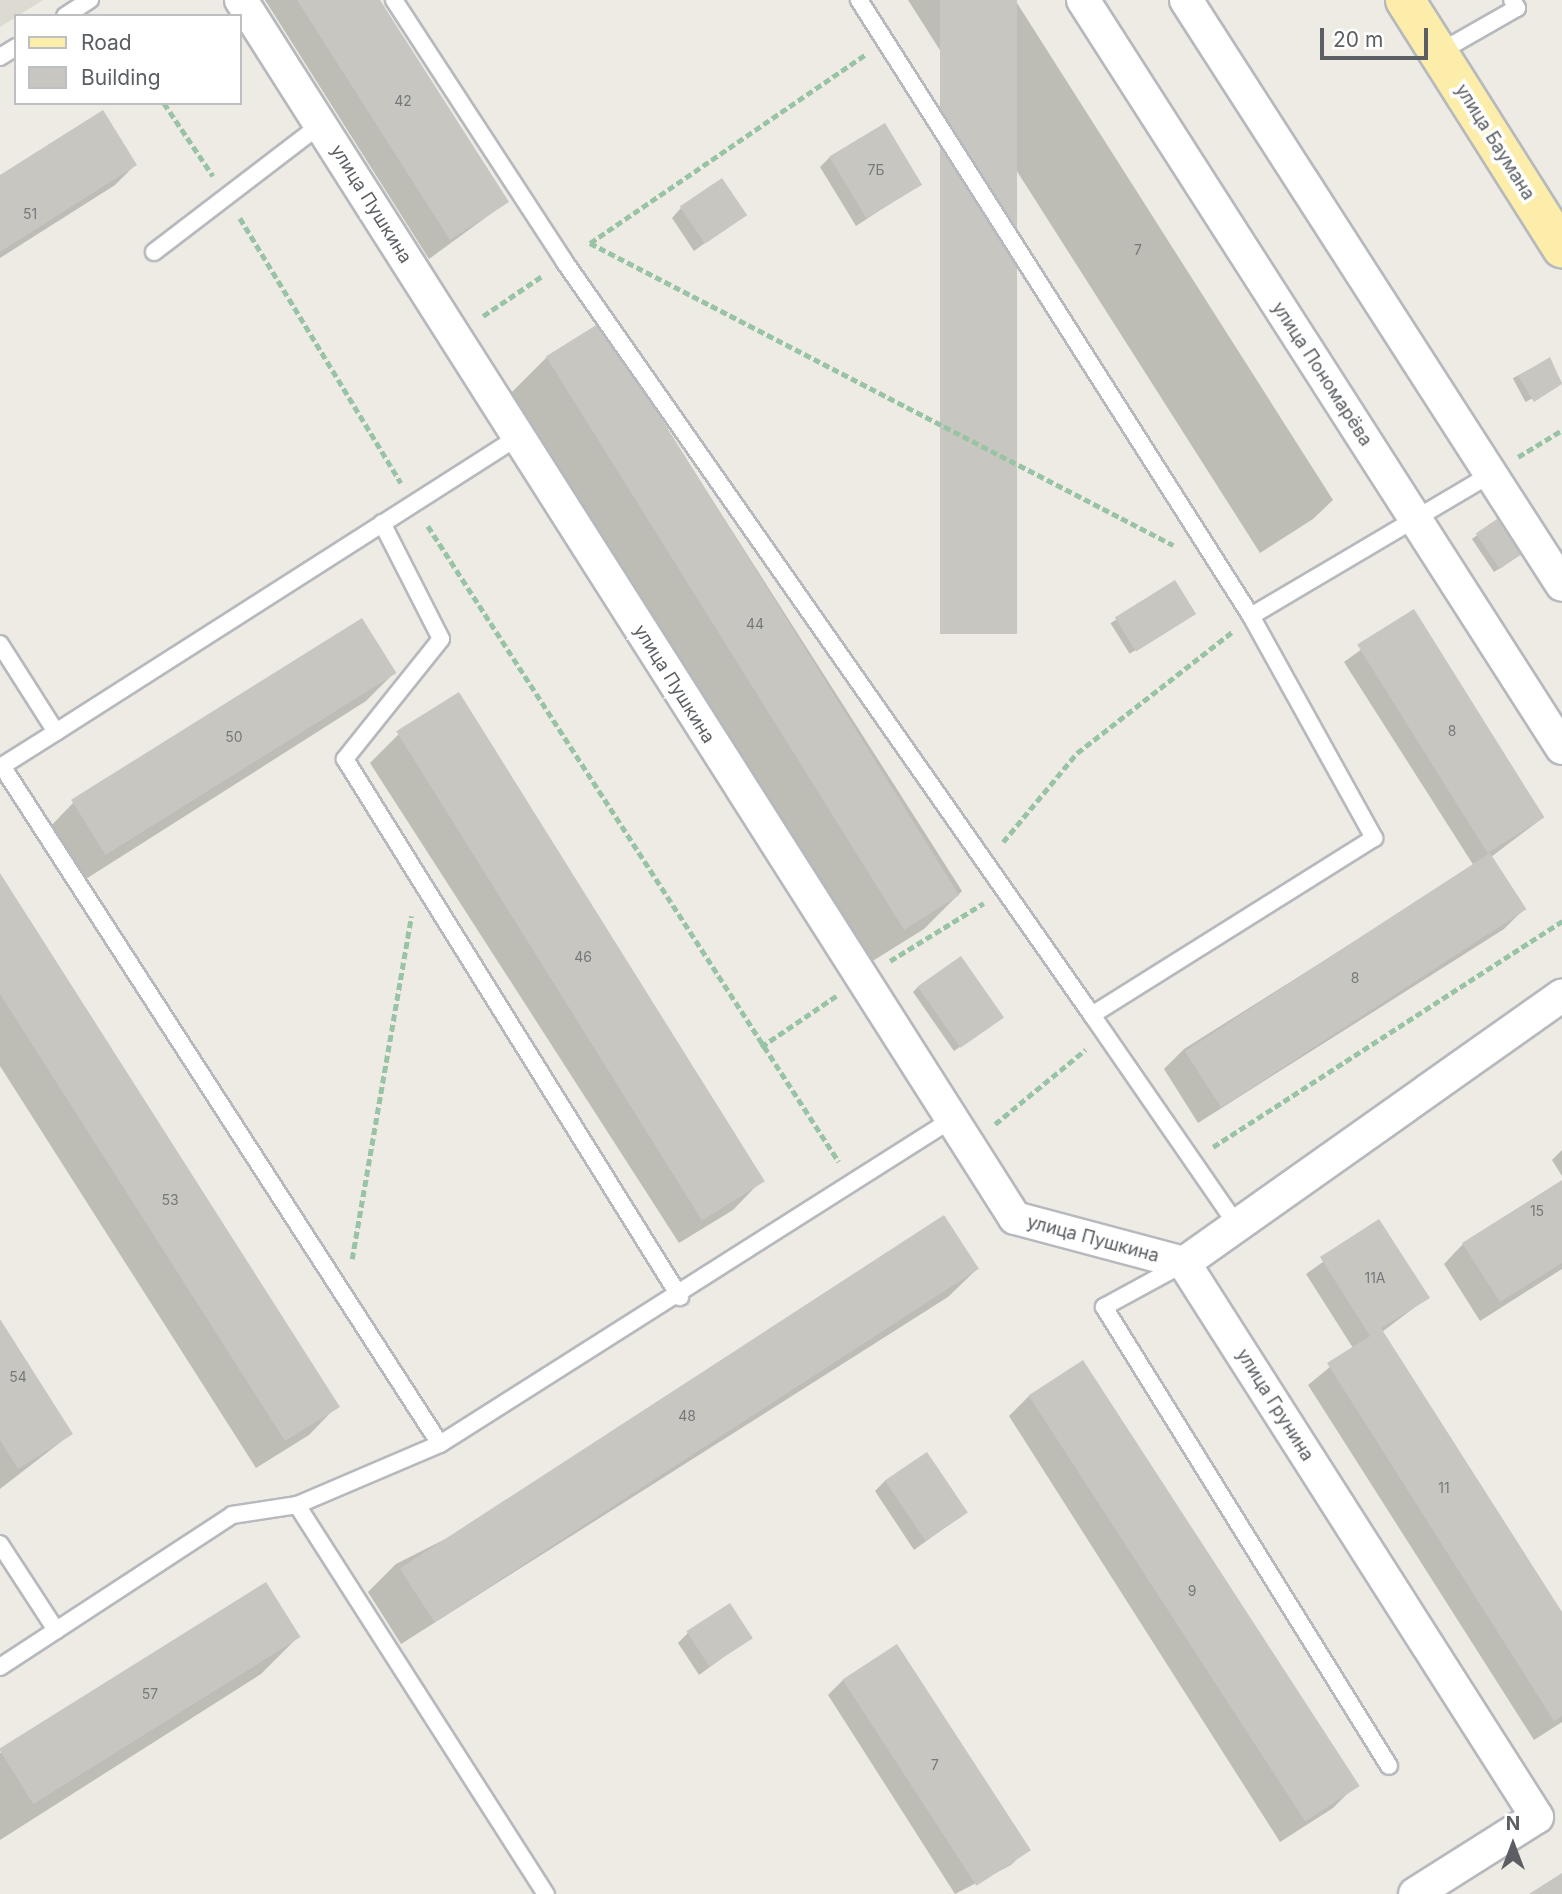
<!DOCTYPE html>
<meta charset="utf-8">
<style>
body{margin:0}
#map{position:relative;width:1562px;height:1894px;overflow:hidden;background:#edebe3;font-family:Inter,sans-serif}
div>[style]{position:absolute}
.education>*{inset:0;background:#dddad1}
.shadow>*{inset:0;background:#0003;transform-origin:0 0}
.building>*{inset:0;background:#c8c6c0;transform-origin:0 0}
.path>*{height:4.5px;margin-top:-2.25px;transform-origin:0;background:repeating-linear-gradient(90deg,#98c3a5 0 7px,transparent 0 10.5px)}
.roads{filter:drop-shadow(2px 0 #b6b9bd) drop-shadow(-2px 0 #b6b9bd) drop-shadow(0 2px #b6b9bd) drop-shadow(0 -2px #b6b9bd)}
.lane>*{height:16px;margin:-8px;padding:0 8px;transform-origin:8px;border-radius:8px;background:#fff}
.street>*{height:32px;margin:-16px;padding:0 16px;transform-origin:16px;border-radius:16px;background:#fff}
.primary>*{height:38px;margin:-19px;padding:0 19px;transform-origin:19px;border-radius:19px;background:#fceeaa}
span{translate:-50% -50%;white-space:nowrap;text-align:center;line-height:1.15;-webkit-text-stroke:7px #fff;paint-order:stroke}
.number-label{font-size:14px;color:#76797a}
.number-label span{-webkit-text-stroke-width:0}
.street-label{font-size:18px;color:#5b5f63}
.legend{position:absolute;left:14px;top:14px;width:228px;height:91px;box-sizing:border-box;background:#fff;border:2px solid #bdbfc1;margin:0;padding:9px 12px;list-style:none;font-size:21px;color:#5b5f63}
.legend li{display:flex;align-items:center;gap:14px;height:35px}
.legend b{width:35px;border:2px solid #bdbfc1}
.north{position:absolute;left:1478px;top:1810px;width:70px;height:70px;-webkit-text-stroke:5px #fff;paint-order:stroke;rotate:0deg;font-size:19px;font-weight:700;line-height:28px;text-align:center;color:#5b5f63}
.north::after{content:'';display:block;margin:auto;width:24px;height:32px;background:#5b5f63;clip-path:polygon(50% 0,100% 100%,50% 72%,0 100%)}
.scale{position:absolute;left:1320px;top:28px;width:108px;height:32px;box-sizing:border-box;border:4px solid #5b5f63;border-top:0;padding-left:9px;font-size:21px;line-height:24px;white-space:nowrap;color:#5b5f63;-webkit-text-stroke:5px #fff;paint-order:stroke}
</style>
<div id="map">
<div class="education">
<i style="clip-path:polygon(0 0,43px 0,0 27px)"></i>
</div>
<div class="shadow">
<i style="clip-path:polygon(265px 0,378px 0,507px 202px,429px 259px)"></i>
<i style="clip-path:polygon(908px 0,1015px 0,1333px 500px,1313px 519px,1260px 553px)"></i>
<i style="clip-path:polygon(830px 157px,920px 184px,856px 226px,820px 167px)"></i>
<i style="clip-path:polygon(135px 165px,115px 185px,0 258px,0 177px)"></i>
<i style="clip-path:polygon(681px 208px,745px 214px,694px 251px,672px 218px)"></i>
<i style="clip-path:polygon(600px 324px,962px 891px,924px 929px,871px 962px,509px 395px,547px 357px)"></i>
<i style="left:1549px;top:359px;width:27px;height:41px;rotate:62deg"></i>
<i style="clip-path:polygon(1502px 517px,1520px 555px,1494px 572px,1472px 539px)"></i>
<i style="left:1175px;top:583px;width:36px;height:76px;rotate:58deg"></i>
<i style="clip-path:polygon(1413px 612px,1544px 817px,1491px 857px,1524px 909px,1504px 929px,1198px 1123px,1164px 1069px,1184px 1049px,1474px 866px,1344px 662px)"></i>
<i style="clip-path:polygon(394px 673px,366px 701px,78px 884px,45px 832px,73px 803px)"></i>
<i style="clip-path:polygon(459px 694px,761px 1181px,733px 1210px,679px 1243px,370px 763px,398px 735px)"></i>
<i style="clip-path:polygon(0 876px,337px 1406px,309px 1435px,256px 1468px,0 1066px)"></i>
<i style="clip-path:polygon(918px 987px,1001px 1018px,954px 1051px,913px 992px)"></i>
<i style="clip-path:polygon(1562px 1150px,1562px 1176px,1552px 1160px)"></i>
<i style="clip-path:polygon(1562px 1182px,1562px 1269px,1480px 1321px,1444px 1264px,1463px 1244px)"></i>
<i style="clip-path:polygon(1379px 1222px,1427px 1298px,1382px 1332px,1562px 1616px,1562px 1722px,1534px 1740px,1308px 1385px,1353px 1348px,1306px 1274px)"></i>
<i style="clip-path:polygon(977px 1269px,948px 1297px,401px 1644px,368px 1592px,396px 1564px)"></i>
<i style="clip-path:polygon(0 1323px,71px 1434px,0 1489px)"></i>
<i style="clip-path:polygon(1029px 1396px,1353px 1788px,1333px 1808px,1280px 1842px,1009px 1416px)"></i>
<i style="clip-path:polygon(885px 1481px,965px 1513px,914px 1550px,875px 1491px)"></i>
<i style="clip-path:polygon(688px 1633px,751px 1637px,699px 1675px,678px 1643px)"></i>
<i style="clip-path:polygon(298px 1637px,261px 1674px,0 1840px,0 1753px)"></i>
<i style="clip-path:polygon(843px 1680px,1026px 1850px,1011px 1865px,955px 1894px,828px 1695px)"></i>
</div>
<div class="building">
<i style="clip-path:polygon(297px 0,380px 0,509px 202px,450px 240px)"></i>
<i style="left:940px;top:0;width:77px;height:634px"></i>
<i style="clip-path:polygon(103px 110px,137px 165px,0 252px,0 175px)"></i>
<i style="left:885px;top:123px;width:72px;height:65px;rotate:59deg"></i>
<i style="left:722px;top:178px;width:45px;height:51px;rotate:56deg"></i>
<i style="left:601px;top:322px;width:676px;height:65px;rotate:58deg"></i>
<i style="clip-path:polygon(1550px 357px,1562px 384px,1534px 402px,1518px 376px)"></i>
<i style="left:1503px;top:515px;width:43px;height:33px;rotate:56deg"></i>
<i style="left:1175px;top:580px;width:40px;height:71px;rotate:58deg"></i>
<i style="left:1414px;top:609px;width:246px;height:67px;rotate:58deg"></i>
<i style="left:362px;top:618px;width:65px;height:343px;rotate:58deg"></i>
<i style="left:459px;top:692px;width:577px;height:74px;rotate:58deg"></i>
<i style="left:1490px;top:853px;width:67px;height:364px;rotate:57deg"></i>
<i style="clip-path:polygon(0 873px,340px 1407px,285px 1441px,0 994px)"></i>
<i style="left:961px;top:956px;width:75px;height:53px;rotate:55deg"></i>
<i style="clip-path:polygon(1562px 1180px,1562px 1263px,1500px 1302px,1462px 1243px)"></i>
<i style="left:944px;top:1215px;width:64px;height:649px;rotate:57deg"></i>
<i style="clip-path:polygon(1379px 1219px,1430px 1298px,1381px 1328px,1562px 1612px,1562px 1716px,1554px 1721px,1327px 1363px,1370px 1336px,1320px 1257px)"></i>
<i style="clip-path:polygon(0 1319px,73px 1434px,18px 1469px,0 1440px)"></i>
<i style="left:1083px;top:1360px;width:508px;height:65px;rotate:57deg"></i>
<i style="left:927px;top:1452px;width:73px;height:51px;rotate:56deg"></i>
<i style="left:266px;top:1582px;width:65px;height:315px;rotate:58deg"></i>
<i style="left:730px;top:1603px;width:42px;height:52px;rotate:57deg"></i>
<i style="left:897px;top:1644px;width:246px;height:65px;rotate:57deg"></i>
<i style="clip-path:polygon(1562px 1873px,1562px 1894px,1529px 1894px)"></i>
</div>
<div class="path">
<i style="left:164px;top:103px;width:88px;rotate:56.1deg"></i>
<i style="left:240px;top:218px;width:310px;rotate:58.7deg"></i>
<i style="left:590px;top:243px;width:657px;rotate:27.38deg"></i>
<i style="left:590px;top:243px;width:335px;rotate:-34.4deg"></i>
<i style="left:483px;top:316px;width:71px;rotate:-34.1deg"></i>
<i style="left:1518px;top:457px;width:52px;rotate:-31.5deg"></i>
<i style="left:428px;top:526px;width:757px;rotate:57.13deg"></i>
<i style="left:1003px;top:842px;width:116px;rotate:-50.3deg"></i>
<i style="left:1077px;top:753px;width:197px;rotate:-38deg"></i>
<i style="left:890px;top:961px;width:110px;rotate:-31.7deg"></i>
<i style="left:761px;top:1047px;width:91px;rotate:-34.2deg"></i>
<i style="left:995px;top:1124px;width:117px;rotate:-39.4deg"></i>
<i style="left:1213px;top:1147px;width:416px;rotate:-32.9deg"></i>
<i style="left:352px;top:1259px;width:348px;rotate:-80.2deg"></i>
</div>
<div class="roads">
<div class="lane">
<i style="left:394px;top:0;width:311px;rotate:56.9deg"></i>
<i style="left:564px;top:261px;width:920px;rotate:55deg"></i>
<i style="left:859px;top:0;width:730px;rotate:57.53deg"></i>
<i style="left:1251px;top:616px;width:254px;rotate:61deg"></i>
<i style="left:1374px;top:838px;width:333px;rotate:147.9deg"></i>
<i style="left:1092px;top:1015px;width:257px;rotate:55.4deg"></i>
<i style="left:65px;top:16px;width:30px;rotate:-33deg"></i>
<i style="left:1438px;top:53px;width:91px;rotate:-29.7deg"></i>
<i style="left:1517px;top:8px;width:9px;rotate:-122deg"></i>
<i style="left:0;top:57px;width:19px;rotate:-32deg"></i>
<i style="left:154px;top:252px;width:209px;rotate:-37.4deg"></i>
<i style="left:382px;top:523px;width:130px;rotate:63deg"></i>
<i style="left:441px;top:639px;width:154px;rotate:128.7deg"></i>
<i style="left:345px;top:759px;width:634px;rotate:58.09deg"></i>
<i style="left:1251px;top:616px;width:279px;rotate:-30.6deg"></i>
<i style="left:0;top:644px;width:104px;rotate:57.5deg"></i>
<i style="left:56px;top:732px;width:548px;rotate:-32.56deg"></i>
<i style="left:56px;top:732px;width:64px;rotate:147.8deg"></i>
<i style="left:2px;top:766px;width:807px;rotate:57.14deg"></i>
<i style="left:1183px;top:1264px;width:90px;rotate:151.4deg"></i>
<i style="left:1104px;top:1307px;width:540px;rotate:58.16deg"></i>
<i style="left:297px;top:1505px;width:462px;rotate:57.4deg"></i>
<i style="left:0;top:1544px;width:103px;rotate:56.9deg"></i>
<i style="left:0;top:1667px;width:277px;rotate:-33.2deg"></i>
<i style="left:232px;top:1515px;width:66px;rotate:-8.7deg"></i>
<i style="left:297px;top:1505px;width:155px;rotate:-23.1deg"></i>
<i style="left:440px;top:1444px;width:603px;rotate:-32.4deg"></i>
</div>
<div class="street">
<i style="left:241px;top:0;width:1443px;rotate:57.57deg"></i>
<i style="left:1015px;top:1218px;width:175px;rotate:14.9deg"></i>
<i style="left:1083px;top:0;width:888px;rotate:57.37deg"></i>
<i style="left:1186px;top:0;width:695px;rotate:57.27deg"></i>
<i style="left:1415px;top:1894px;width:144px;rotate:-32.3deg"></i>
<i style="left:1537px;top:1817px;width:657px;rotate:-122.5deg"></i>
<i style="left:1184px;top:1263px;width:463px;rotate:-35.3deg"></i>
</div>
<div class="primary">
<i style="left:1405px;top:0;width:294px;rotate:57.7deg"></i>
</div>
</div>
<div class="number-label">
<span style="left:403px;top:101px">42</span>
<span style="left:876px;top:170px">7Б</span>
<span style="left:30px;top:214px">51</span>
<span style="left:1138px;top:250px">7</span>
<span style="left:755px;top:624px">44</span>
<span style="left:1452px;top:731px">8</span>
<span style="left:234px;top:737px">50</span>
<span style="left:583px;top:957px">46</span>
<span style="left:1355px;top:978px">8</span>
<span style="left:170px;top:1200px">53</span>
<span style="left:1537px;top:1211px">15</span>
<span style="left:1375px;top:1278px">11А</span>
<span style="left:18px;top:1377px">54</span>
<span style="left:687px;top:1416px">48</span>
<span style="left:1444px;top:1488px">11</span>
<span style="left:1192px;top:1591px">9</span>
<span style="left:150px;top:1694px">57</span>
<span style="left:935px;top:1765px">7</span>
</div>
<div class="street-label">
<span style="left:1495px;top:142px;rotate:58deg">улица Баумана</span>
<span style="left:371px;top:204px;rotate:58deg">улица Пушкина</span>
<span style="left:1322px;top:374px;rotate:57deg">улица Пономарёва</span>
<span style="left:674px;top:684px;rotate:58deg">улица Пушкина</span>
<span style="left:1093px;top:1239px;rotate:15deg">улица Пушкина</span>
<span style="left:1275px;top:1405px;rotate:58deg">улица Грунина</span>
</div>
<ul class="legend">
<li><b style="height:9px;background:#fceeaa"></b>Road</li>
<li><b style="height:19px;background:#c8c6c0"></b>Building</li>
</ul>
<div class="north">N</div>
<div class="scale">20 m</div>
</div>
